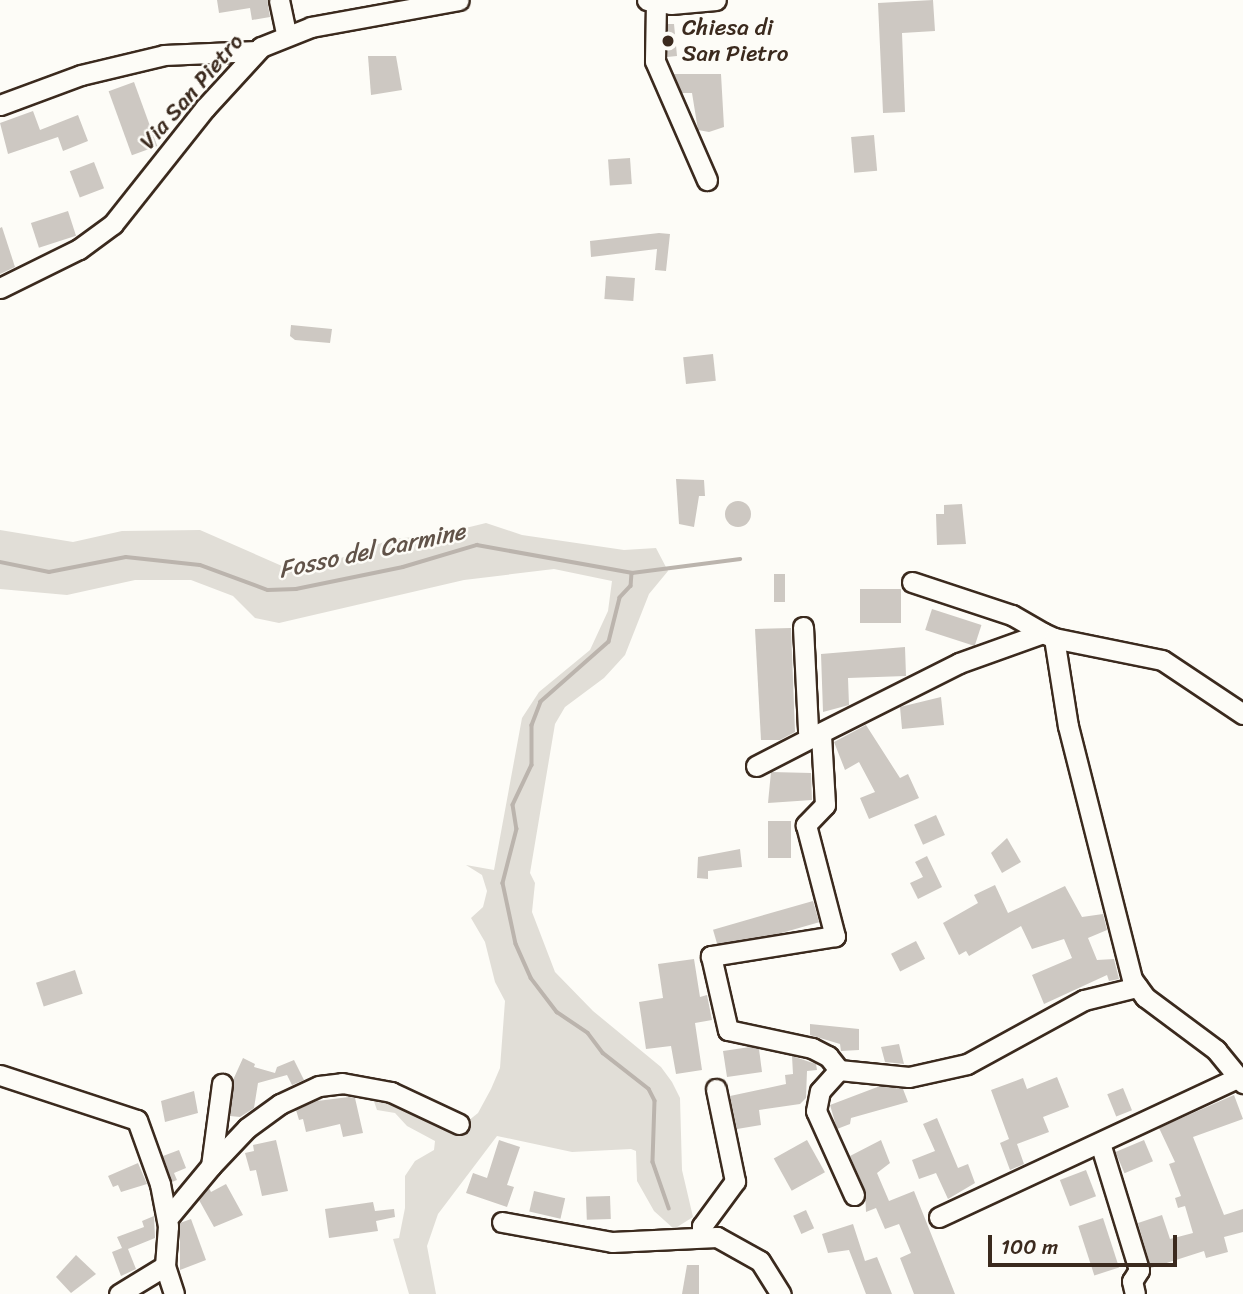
<!DOCTYPE html>
<style>
body{margin:0}
#map{position:relative;width:1243px;height:1294px;overflow:hidden;background:#fdfcf7;font-family:Sriracha,sans-serif}
div>[style]{position:absolute}
.green>*{inset:0;background:#e1ded7}
.stream>*{height:3.5px;margin:-1.75px;padding:0 1.75px;transform-origin:1.75px;border-radius:1.75px;background:#bbb4ad}
.building>*{inset:0;background:#cdc8c2;transform-origin:0 0}
.round{border-radius:50%}
.roads{filter:drop-shadow(2px 0 #3b2a1e) drop-shadow(-2px 0 #3b2a1e) drop-shadow(0 2px #3b2a1e) drop-shadow(0 -2px #3b2a1e)}
.minor>*{height:19px;margin:-9.5px;padding:0 9.5px;transform-origin:9.5px;border-radius:9.5px;background:#fdfcf7}
.dots>*{width:19px;height:19px;translate:-50% -50%;box-sizing:border-box;border:4px solid #fdfcf7;border-radius:50%}
span{translate:-50% -50%;white-space:nowrap;text-align:center;line-height:1.15;-webkit-text-stroke:5px #fdfcf7;paint-order:stroke}
.poi-label{font-size:23px;color:#3b2a1e}
.left{translate:0 -50%;text-align:left}
.street-label{font-size:23px;color:#3b2a1e}
.water-label{font-size:24px;color:#615349;font-style:italic}
.scale{position:absolute;left:988px;top:1235px;width:189px;height:32px;box-sizing:border-box;border:4px solid #3b2a1e;border-top:0;padding-left:9px;font-size:21px;line-height:24px;white-space:nowrap;color:#3b2a1e;-webkit-text-stroke:5px #fdfcf7;paint-order:stroke}
</style>
<div id="map">
<div class="green">
<i style="clip-path:polygon(486px 523px,522px 535px,624px 550px,656px 548px,668px 571px,649px 594px,625px 655px,604px 678px,565px 707px,555px 724px,530px 873px,535px 883px,532px 912px,555px 972px,593px 1011px,661px 1067px,672px 1082px,680px 1098px,682px 1170px,693px 1217px,674px 1229px,654px 1211px,637px 1181px,636px 1151px,631px 1149px,572px 1152px,497px 1136px,438px 1214px,427px 1246px,436px 1294px,409px 1294px,393px 1239px,399px 1238px,405px 1208px,405px 1176px,415px 1161px,434px 1150px,435px 1141px,407px 1126px,395px 1113px,377px 1110px,370px 1090px,463px 1125px,478px 1113px,491px 1089px,500px 1068px,505px 1001px,495px 982px,485px 942px,471px 918px,483px 907px,487px 891px,482px 875px,466px 865px,494px 870px,522px 718px,539px 692px,590px 650px,608px 611px,612px 581px,554px 569px,464px 580px,279px 623px,255px 618px,233px 596px,191px 580px,135px 580px,67px 595px,0 589px,0 530px,73px 542px,122px 531px,200px 530px,282px 566px,306px 571px,392px 539px,437px 535px)"></i>
</div>
<div class="stream">
<i style="left:0;top:562px;width:50px;rotate:11.5deg"></i>
<i style="left:49px;top:572px;width:78px;rotate:-11deg"></i>
<i style="left:126px;top:557px;width:74px;rotate:6.2deg"></i>
<i style="left:200px;top:565px;width:72px;rotate:20.2deg"></i>
<i style="left:268px;top:590px;width:28px;rotate:-2deg"></i>
<i style="left:296px;top:589px;width:109px;rotate:-11.6deg"></i>
<i style="left:403px;top:567px;width:77px;rotate:-16.6deg"></i>
<i style="left:477px;top:545px;width:158px;rotate:10.2deg"></i>
<i style="left:632px;top:573px;width:109px;rotate:-7.4deg"></i>
<i style="left:632px;top:573px;width:13px;rotate:94deg"></i>
<i style="left:631px;top:586px;width:16px;rotate:133deg"></i>
<i style="left:620px;top:598px;width:45px;rotate:104deg"></i>
<i style="left:609px;top:642px;width:91px;rotate:138.6deg"></i>
<i style="left:541px;top:702px;width:25px;rotate:111deg"></i>
<i style="left:532px;top:725px;width:40px;rotate:90deg"></i>
<i style="left:532px;top:765px;width:44px;rotate:115.4deg"></i>
<i style="left:513px;top:805px;width:24px;rotate:81deg"></i>
<i style="left:517px;top:829px;width:56px;rotate:104.5deg"></i>
<i style="left:503px;top:883px;width:62px;rotate:78deg"></i>
<i style="left:516px;top:944px;width:37px;rotate:66deg"></i>
<i style="left:531px;top:978px;width:43px;rotate:52.6deg"></i>
<i style="left:557px;top:1012px;width:37px;rotate:34deg"></i>
<i style="left:588px;top:1033px;width:25px;rotate:53deg"></i>
<i style="left:603px;top:1053px;width:58px;rotate:38deg"></i>
<i style="left:649px;top:1089px;width:13px;rotate:63deg"></i>
<i style="left:655px;top:1101px;width:61px;rotate:91.9deg"></i>
<i style="left:653px;top:1162px;width:49px;rotate:70.8deg"></i>
</div>
<div class="building">
<i style="clip-path:polygon(217px 0,267px 0,270px 17px,252px 20px,250px 8px,219px 13px)"></i>
<i style="clip-path:polygon(933px 0,935px 31px,902px 33px,905px 112px,883px 113px,878px 3px)"></i>
<i style="clip-path:polygon(668px 24px,674px 24px,677px 56px,667px 57px)"></i>
<i style="clip-path:polygon(368px 56px,396px 56px,402px 90px,371px 95px)"></i>
<i style="clip-path:polygon(674px 74px,721px 74px,724px 127px,709px 132px,698px 130px,692px 93px,682px 93px)"></i>
<i style="left:134px;top:82px;width:68px;height:27px;rotate:70deg"></i>
<i style="clip-path:polygon(33px 111px,40px 130px,78px 115px,88px 141px,63px 151px,58px 137px,8px 154px,0 123px)"></i>
<i style="left:874px;top:135px;width:36px;height:23px;rotate:85deg"></i>
<i style="left:630px;top:158px;width:26px;height:22px;rotate:86deg"></i>
<i style="left:94px;top:162px;width:28px;height:26px;rotate:69deg"></i>
<i style="left:68px;top:211px;width:26px;height:39px;rotate:72deg"></i>
<i style="clip-path:polygon(2px 227px,15px 267px,0 274px,0 228px)"></i>
<i style="clip-path:polygon(659px 233px,670px 234px,666px 271px,655px 270px,657px 249px,591px 257px,590px 241px)"></i>
<i style="left:606px;top:276px;width:29px;height:23px;rotate:4deg"></i>
<i style="clip-path:polygon(291px 325px,332px 329px,330px 343px,295px 340px,290px 336px)"></i>
<i style="left:713px;top:354px;width:27px;height:30px;rotate:84deg"></i>
<i style="clip-path:polygon(676px 479px,704px 480px,705px 496px,699px 496px,694px 527px,679px 524px)"></i>
<i class="round" style="left:725px;top:501px;width:26px;height:26px"></i>
<i style="clip-path:polygon(962px 504px,966px 544px,937px 545px,936px 514px,944px 514px,944px 505px)"></i>
<i style="left:774px;top:574px;width:11px;height:28px"></i>
<i style="left:860px;top:589px;width:41px;height:34px"></i>
<i style="left:932px;top:609px;width:52px;height:22px;rotate:18deg"></i>
<i style="clip-path:polygon(791px 628px,795px 732px,780px 740px,761px 740px,755px 629px)"></i>
<i style="clip-path:polygon(905px 647px,906px 676px,848px 678px,849px 705px,823px 712px,821px 654px)"></i>
<i style="clip-path:polygon(941px 697px,944px 725px,902px 729px,900px 707px)"></i>
<i style="clip-path:polygon(866px 725px,900px 778px,908px 774px,919px 798px,869px 819px,860px 798px,875px 792px,859px 762px,845px 770px,834px 742px)"></i>
<i style="clip-path:polygon(771px 772px,811px 773px,812px 800px,768px 803px)"></i>
<i style="left:936px;top:815px;width:22px;height:24px;rotate:66deg"></i>
<i style="left:768px;top:821px;width:23px;height:37px"></i>
<i style="clip-path:polygon(1007px 838px,1021px 862px,1002px 873px,991px 853px)"></i>
<i style="clip-path:polygon(740px 849px,742px 867px,708px 871px,708px 879px,697px 878px,698px 857px)"></i>
<i style="clip-path:polygon(927px 856px,942px 887px,918px 899px,910px 883px,923px 877px,915px 862px)"></i>
<i style="clip-path:polygon(995px 885px,1008px 913px,1065px 886px,1082px 917px,1103px 914px,1107px 930px,1088px 938px,1097px 960px,1114px 959px,1119px 979px,1109px 981px,1107px 975px,1044px 1004px,1032px 975px,1072px 958px,1064px 939px,1032px 949px,1021px 926px,969px 956px,966px 951px,959px 955px,943px 923px,978px 903px,974px 895px)"></i>
<i style="left:813px;top:901px;width:22px;height:104px;rotate:74deg"></i>
<i style="left:916px;top:941px;width:20px;height:28px;rotate:63deg"></i>
<i style="clip-path:polygon(694px 959px,700px 997px,707px 995px,712px 1020px,695px 1023px,702px 1070px,676px 1074px,671px 1046px,646px 1049px,639px 1002px,663px 998px,658px 964px)"></i>
<i style="left:75px;top:970px;width:25px;height:41px;rotate:72deg"></i>
<i style="clip-path:polygon(810px 1024px,859px 1029px,859px 1050px,841px 1051px,840px 1044px,810px 1035px)"></i>
<i style="clip-path:polygon(899px 1044px,904px 1064px,885px 1062px,881px 1047px)"></i>
<i style="clip-path:polygon(750px 1047px,759px 1049px,762px 1072px,727px 1077px,723px 1051px)"></i>
<i style="clip-path:polygon(792px 1056px,816px 1064px,817px 1070px,807px 1071px,806px 1098px,800px 1104px,759px 1110px,761px 1125px,737px 1129px,730px 1096px,786px 1084px,785px 1075px,793px 1074px)"></i>
<i style="clip-path:polygon(243px 1058px,255px 1064px,254px 1067px,275px 1073px,277px 1067px,294px 1060px,304px 1080px,292px 1085px,287px 1075px,258px 1083px,254px 1108px,240px 1117px,230px 1116px,233px 1080px)"></i>
<i style="clip-path:polygon(1057px 1077px,1069px 1107px,1043px 1117px,1049px 1132px,1017px 1144px,1024px 1164px,1010px 1170px,1000px 1143px,1009px 1139px,991px 1090px,1023px 1078px,1027px 1089px)"></i>
<i style="clip-path:polygon(880px 1086px,903px 1089px,908px 1102px,851px 1118px,850px 1124px,837px 1129px,830px 1105px)"></i>
<i style="left:1123px;top:1088px;width:24px;height:17px;rotate:68deg"></i>
<i style="clip-path:polygon(194px 1091px,198px 1113px,165px 1122px,161px 1101px)"></i>
<i style="clip-path:polygon(1234px 1095px,1243px 1119px,1193px 1137px,1224px 1215px,1243px 1209px,1243px 1232px,1224px 1237px,1228px 1252px,1206px 1258px,1204px 1251px,1151px 1268px,1138px 1223px,1162px 1215px,1170px 1239px,1193px 1233px,1185px 1206px,1178px 1208px,1175px 1198px,1181px 1196px,1169px 1164px,1175px 1162px,1159px 1128px)"></i>
<i style="clip-path:polygon(349px 1097px,355px 1098px,363px 1133px,343px 1137px,340px 1124px,306px 1132px,303px 1119px,299px 1120px,296px 1110px,317px 1101px)"></i>
<i style="clip-path:polygon(937px 1118px,958px 1168px,968px 1164px,975px 1183px,948px 1199px,936px 1173px,919px 1179px,912px 1160px,935px 1151px,923px 1124px)"></i>
<i style="clip-path:polygon(276px 1140px,288px 1191px,262px 1196px,256px 1170px,250px 1171px,245px 1153px,254px 1151px,253px 1145px)"></i>
<i style="clip-path:polygon(499px 1140px,520px 1147px,507px 1185px,514px 1187px,507px 1207px,466px 1193px,473px 1173px,487px 1178px)"></i>
<i style="left:807px;top:1140px;width:37px;height:38px;rotate:61deg"></i>
<i style="clip-path:polygon(881px 1140px,890px 1163px,877px 1173px,889px 1201px,914px 1191px,955px 1294px,914px 1294px,900px 1258px,911px 1253px,899px 1224px,885px 1229px,876px 1208px,866px 1212px,865px 1190px,850px 1156px)"></i>
<i style="left:1144px;top:1140px;width:23px;height:31px;rotate:67deg"></i>
<i style="clip-path:polygon(179px 1150px,186px 1168px,174px 1173px,177px 1180px,172px 1182px,163px 1156px)"></i>
<i style="clip-path:polygon(138px 1163px,147px 1184px,121px 1192px,118px 1185px,113px 1187px,108px 1176px)"></i>
<i style="left:1086px;top:1170px;width:28px;height:28px;rotate:69deg"></i>
<i style="clip-path:polygon(226px 1184px,243px 1215px,214px 1227px,199px 1200px,209px 1188px,211px 1192px)"></i>
<i style="left:534px;top:1191px;width:32px;height:21px;rotate:13deg"></i>
<i style="left:610px;top:1196px;width:23px;height:24px;rotate:88deg"></i>
<i style="clip-path:polygon(373px 1202px,375px 1211px,394px 1209px,395px 1217px,376px 1221px,378px 1231px,329px 1238px,325px 1209px)"></i>
<i style="left:806px;top:1210px;width:20px;height:14px;rotate:66deg"></i>
<i style="clip-path:polygon(154px 1216px,155px 1238px,128px 1249px,136px 1269px,121px 1276px,112px 1252px,122px 1248px,117px 1237px,144px 1227px,142px 1221px)"></i>
<i style="left:1103px;top:1218px;width:52px;height:26px;rotate:72deg"></i>
<i style="clip-path:polygon(191px 1219px,206px 1260px,180px 1270px,180px 1223px)"></i>
<i style="clip-path:polygon(853px 1224px,865px 1261px,877px 1257px,892px 1294px,866px 1294px,849px 1250px,828px 1253px,822px 1234px)"></i>
<i style="clip-path:polygon(76px 1255px,96px 1274px,71px 1293px,56px 1277px)"></i>
<i style="clip-path:polygon(687px 1265px,699px 1265px,699px 1294px,682px 1294px)"></i>
</div>
<div class="roads">
<div class="minor">
<i style="left:279px;top:0;width:35px;rotate:78deg"></i>
<i style="left:647px;top:0;width:24px;rotate:9deg"></i>
<i style="left:671px;top:4px;width:45px;rotate:-5.1deg"></i>
<i style="left:656px;top:2px;width:59px;rotate:91deg"></i>
<i style="left:655px;top:61px;width:130px;rotate:66.4deg"></i>
<i style="left:0;top:105px;width:86px;rotate:-20.3deg"></i>
<i style="left:81px;top:75px;width:85px;rotate:-13.5deg"></i>
<i style="left:164px;top:55px;width:93px;rotate:-2.5deg"></i>
<i style="left:0;top:288px;width:88px;rotate:-26.3deg"></i>
<i style="left:79px;top:249px;width:42px;rotate:-36.3deg"></i>
<i style="left:113px;top:224px;width:148px;rotate:-51.6deg"></i>
<i style="left:205px;top:108px;width:83px;rotate:-47.4deg"></i>
<i style="left:261px;top:47px;width:54px;rotate:-21.8deg"></i>
<i style="left:311px;top:27px;width:150px;rotate:-10.3deg"></i>
<i style="left:912px;top:582px;width:105px;rotate:18.3deg"></i>
<i style="left:1012px;top:615px;width:36px;rotate:30deg"></i>
<i style="left:803px;top:627px;width:104px;rotate:87.2deg"></i>
<i style="left:808px;top:731px;width:8px;rotate:40deg"></i>
<i style="left:814px;top:736px;width:162px;rotate:-26.7deg"></i>
<i style="left:959px;top:663px;width:89px;rotate:-19.7deg"></i>
<i style="left:1043px;top:633px;width:12px;rotate:24deg"></i>
<i style="left:1243px;top:714px;width:97px;rotate:-146.3deg"></i>
<i style="left:1162px;top:660px;width:110px;rotate:-168.5deg"></i>
<i style="left:1054px;top:638px;width:89px;rotate:81deg"></i>
<i style="left:1068px;top:726px;width:261px;rotate:75.8deg"></i>
<i style="left:1132px;top:979px;width:22px;rotate:54deg"></i>
<i style="left:1145px;top:997px;width:89px;rotate:36.7deg"></i>
<i style="left:1216px;top:1050px;width:43px;rotate:50.7deg"></i>
<i style="left:821px;top:735px;width:70px;rotate:86.7deg"></i>
<i style="left:825px;top:805px;width:28px;rotate:134deg"></i>
<i style="left:806px;top:825px;width:115px;rotate:75.4deg"></i>
<i style="left:835px;top:936px;width:126px;rotate:170.8deg"></i>
<i style="left:711px;top:956px;width:76px;rotate:77.1deg"></i>
<i style="left:728px;top:1030px;width:86px;rotate:12.1deg"></i>
<i style="left:812px;top:1048px;width:18px;rotate:27deg"></i>
<i style="left:828px;top:1056px;width:18px;rotate:52deg"></i>
<i style="left:756px;top:766px;width:65px;rotate:-27.3deg"></i>
<i style="left:0;top:1075px;width:144px;rotate:18.2deg"></i>
<i style="left:137px;top:1120px;width:68px;rotate:70.2deg"></i>
<i style="left:160px;top:1184px;width:43px;rotate:79.2deg"></i>
<i style="left:168px;top:1226px;width:40px;rotate:94.3deg"></i>
<i style="left:165px;top:1266px;width:29px;rotate:72deg"></i>
<i style="left:1100px;top:1143px;width:133px;rotate:72.9deg"></i>
<i style="left:1139px;top:1270px;width:13px;rotate:122deg"></i>
<i style="left:1132px;top:1281px;width:13px;rotate:77deg"></i>
<i style="left:211px;top:1166px;width:52px;rotate:-46.5deg"></i>
<i style="left:247px;top:1128px;width:41px;rotate:-36deg"></i>
<i style="left:280px;top:1104px;width:43px;rotate:-24.8deg"></i>
<i style="left:319px;top:1086px;width:23px;rotate:-7deg"></i>
<i style="left:342px;top:1083px;width:50px;rotate:10.4deg"></i>
<i style="left:391px;top:1092px;width:75px;rotate:25.2deg"></i>
<i style="left:854px;top:1195px;width:92px;rotate:-114.3deg"></i>
<i style="left:816px;top:1111px;width:20px;rotate:-79deg"></i>
<i style="left:820px;top:1091px;width:28px;rotate:-48deg"></i>
<i style="left:839px;top:1070px;width:70px;rotate:5.7deg"></i>
<i style="left:909px;top:1077px;width:59px;rotate:-12.6deg"></i>
<i style="left:967px;top:1064px;width:133px;rotate:-28.7deg"></i>
<i style="left:1084px;top:1000px;width:55px;rotate:-13.8deg"></i>
<i style="left:939px;top:1217px;width:331px;rotate:-25deg"></i>
<i style="left:167px;top:1219px;width:69px;rotate:-50.3deg"></i>
<i style="left:211px;top:1166px;width:83px;rotate:-82.4deg"></i>
<i style="left:502px;top:1222px;width:112px;rotate:10.3deg"></i>
<i style="left:612px;top:1242px;width:105px;rotate:-2.7deg"></i>
<i style="left:717px;top:1237px;width:49px;rotate:29.2deg"></i>
<i style="left:760px;top:1261px;width:39px;rotate:58deg"></i>
<i style="left:702px;top:1236px;width:10px;rotate:-90deg"></i>
<i style="left:702px;top:1226px;width:56px;rotate:-53.7deg"></i>
<i style="left:735px;top:1181px;width:94px;rotate:-101.7deg"></i>
<i style="left:119px;top:1294px;width:54px;rotate:-31.3deg"></i>
</div>
</div>
<div class="dots">
<i style="left:668px;top:41px;background:#3b2a1e"></i>
</div>
<div class="poi-label">
<span class="left" style="left:682px;top:41px">Chiesa di<br>San Pietro</span>
</div>
<div class="street-label">
<span style="left:192px;top:92px;rotate:-49deg">Via San Pietro</span>
</div>
<div class="water-label">
<span style="left:372px;top:551px;rotate:-12deg">Fosso del Carmine</span>
</div>
<div class="scale">100 m</div>
</div>
